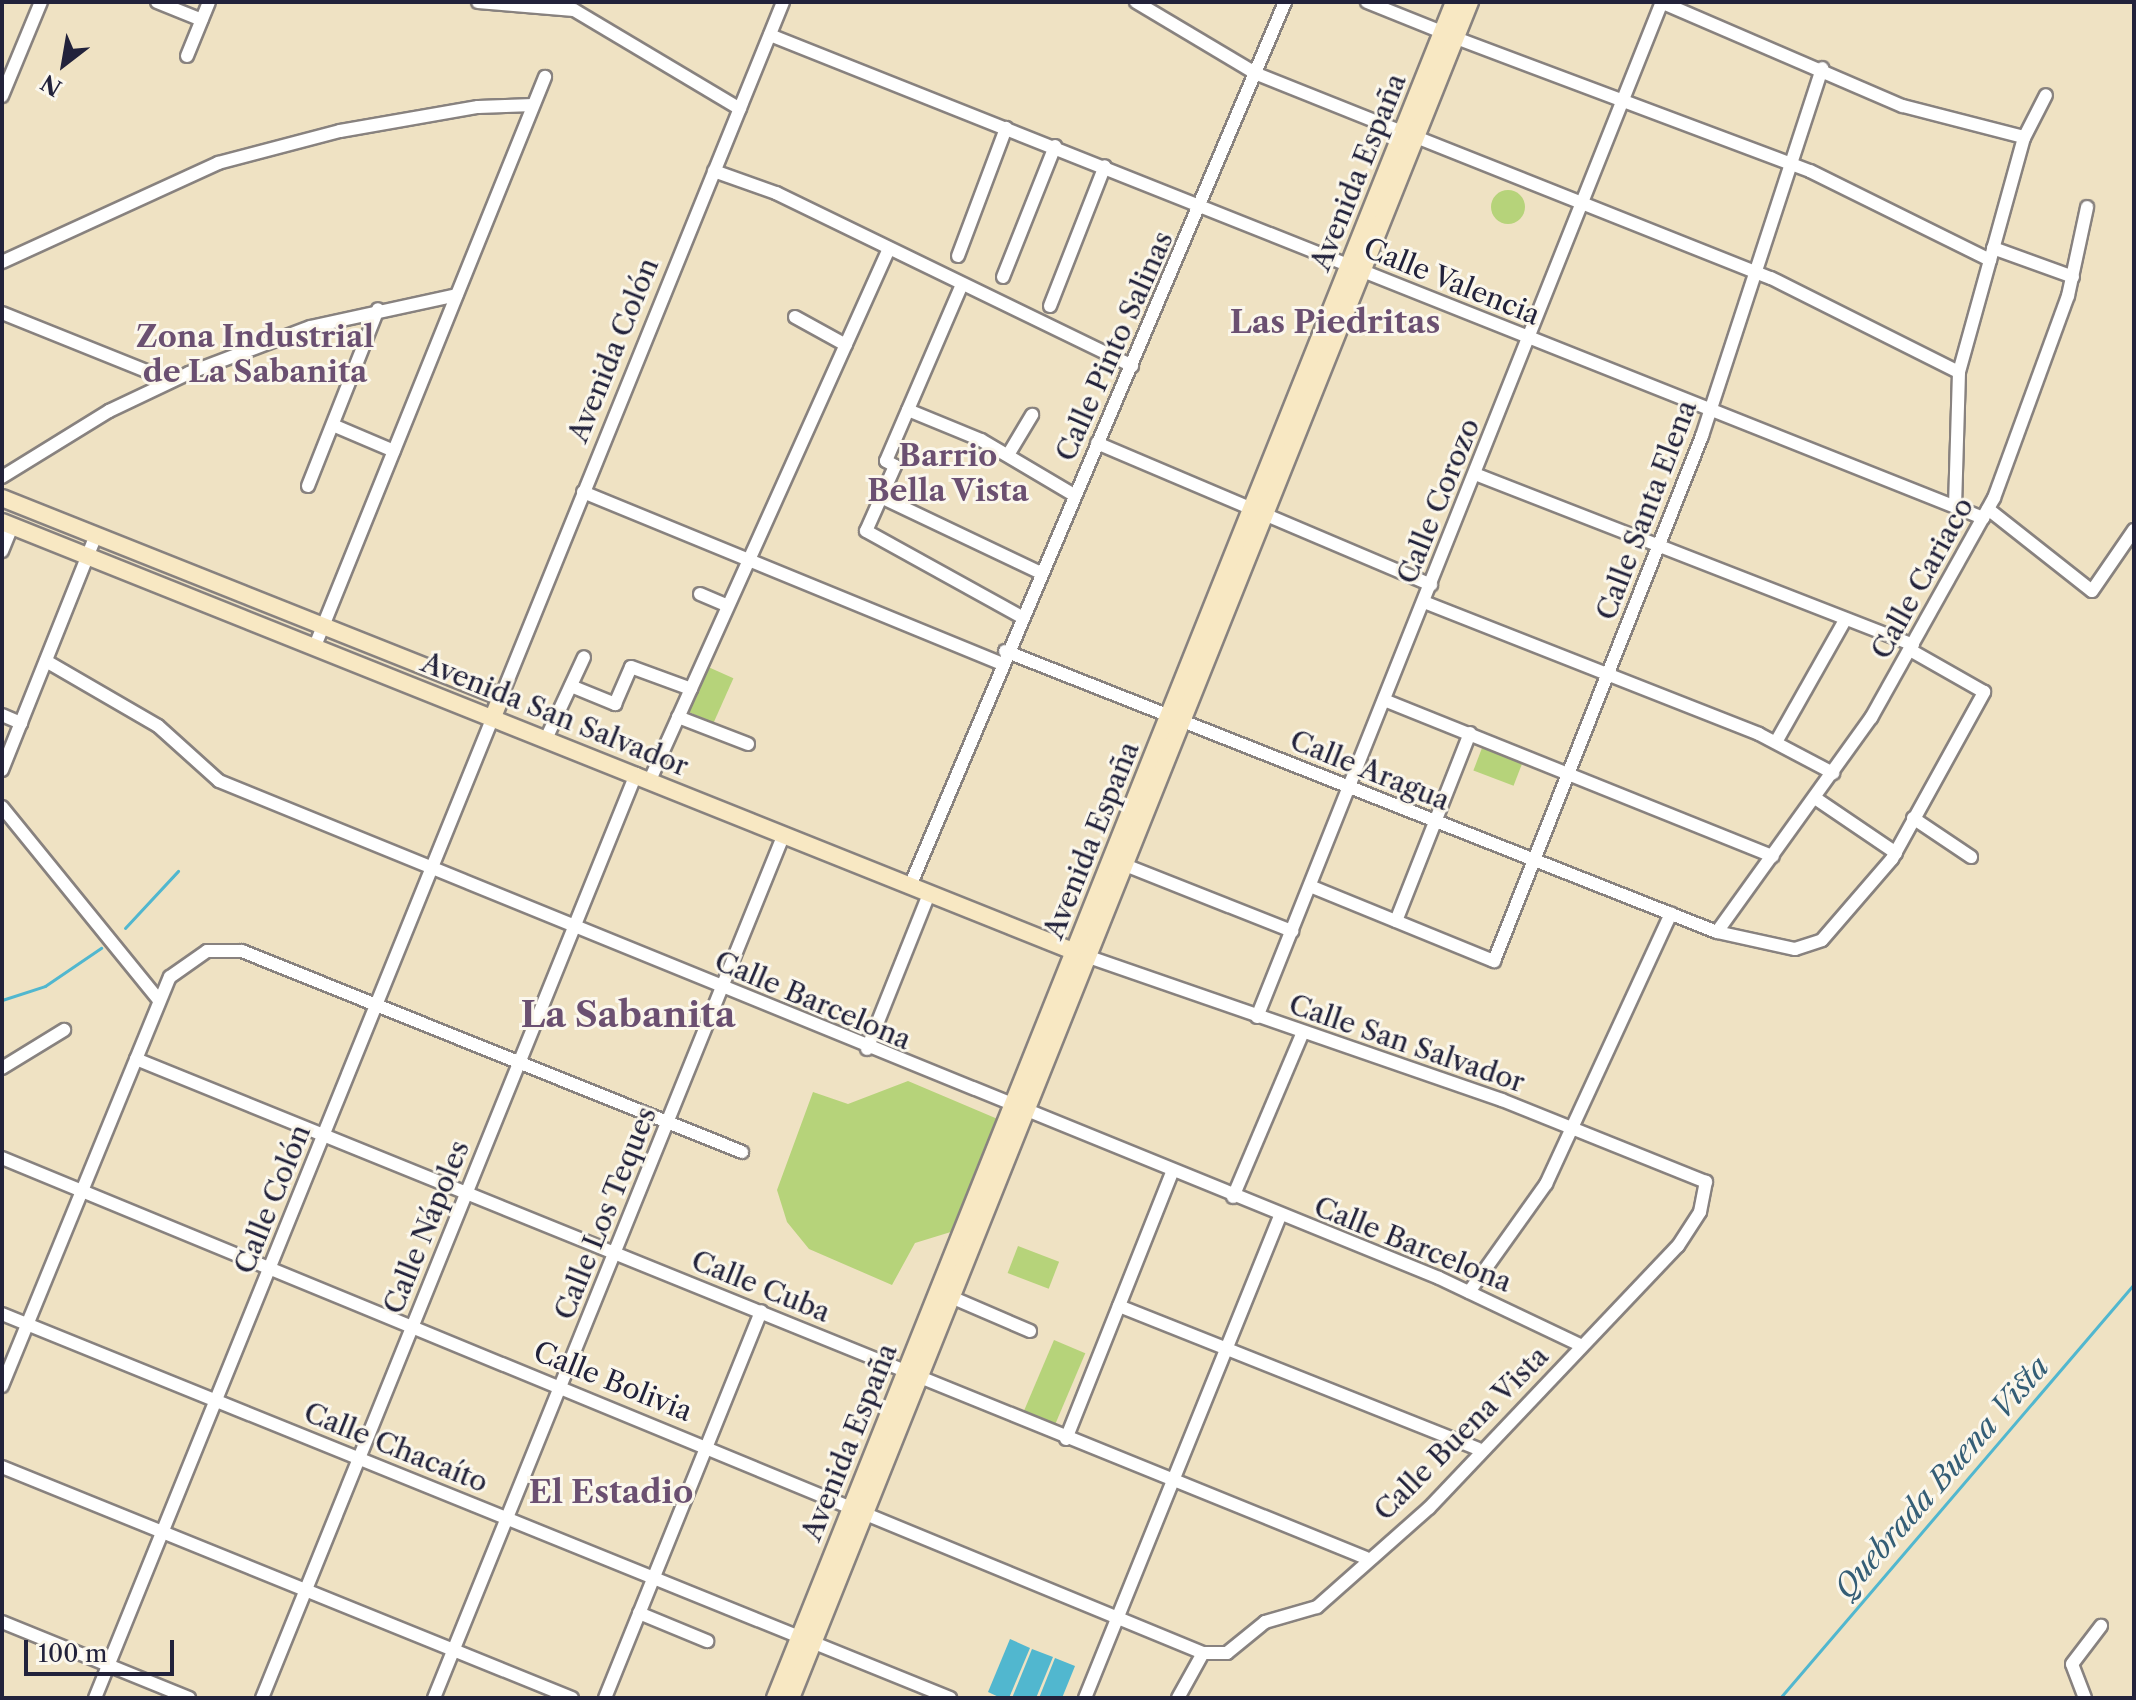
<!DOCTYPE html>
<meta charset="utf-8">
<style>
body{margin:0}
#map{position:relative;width:2136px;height:1700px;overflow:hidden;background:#efe2c3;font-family:"Libre Caslon Text",serif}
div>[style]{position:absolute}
.green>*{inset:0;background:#b6d37a;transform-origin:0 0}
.round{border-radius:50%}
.water>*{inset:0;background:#51b7cf}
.stream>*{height:3px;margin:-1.5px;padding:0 1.5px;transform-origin:1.5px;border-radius:1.5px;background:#51b7cf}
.roads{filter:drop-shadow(2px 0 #88827f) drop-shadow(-2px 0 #88827f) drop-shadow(0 2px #88827f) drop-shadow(0 -2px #88827f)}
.street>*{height:12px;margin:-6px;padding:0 6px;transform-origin:6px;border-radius:6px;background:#fff}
.secondary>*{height:16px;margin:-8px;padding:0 8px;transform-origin:8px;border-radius:8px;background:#f8e8c3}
span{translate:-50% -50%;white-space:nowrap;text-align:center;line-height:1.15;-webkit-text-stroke:6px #fbf7ec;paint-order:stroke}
.street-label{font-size:28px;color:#22223b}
.neighbourhood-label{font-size:30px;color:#6b5071;font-weight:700}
.water-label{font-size:30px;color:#355e76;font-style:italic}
.quarter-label{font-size:32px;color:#6b5071;font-weight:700}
.district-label{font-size:36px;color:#6b5071;font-weight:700}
.frame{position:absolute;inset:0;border:4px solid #22223b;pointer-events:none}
.north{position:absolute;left:24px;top:24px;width:80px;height:80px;-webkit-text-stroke:6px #fbf7ec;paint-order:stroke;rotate:211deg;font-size:22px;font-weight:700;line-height:32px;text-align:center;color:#22223b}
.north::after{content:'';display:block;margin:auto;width:28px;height:36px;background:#22223b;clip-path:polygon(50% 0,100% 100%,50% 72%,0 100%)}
.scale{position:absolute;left:24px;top:1640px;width:150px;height:36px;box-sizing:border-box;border:4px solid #22223b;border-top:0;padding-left:10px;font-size:24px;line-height:28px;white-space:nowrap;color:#22223b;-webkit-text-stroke:6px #fbf7ec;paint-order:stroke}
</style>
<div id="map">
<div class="green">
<i class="round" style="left:1491px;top:190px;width:34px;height:34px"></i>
<i style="left:706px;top:666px;width:30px;height:49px;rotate:24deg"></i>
<i style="left:1482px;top:748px;width:43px;height:24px;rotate:21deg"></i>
<i style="clip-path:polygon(908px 1081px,1000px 1120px,954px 1231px,915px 1243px,892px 1285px,809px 1249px,787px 1222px,777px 1190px,813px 1092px,848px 1104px)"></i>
<i style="left:1018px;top:1246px;width:44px;height:29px;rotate:21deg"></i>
<i style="left:1054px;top:1340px;width:34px;height:77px;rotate:23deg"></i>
</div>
<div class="water">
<i style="clip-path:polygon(1010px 1639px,1030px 1648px,1009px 1698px,1001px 1698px,988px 1692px)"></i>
<i style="clip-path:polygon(1032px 1649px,1053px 1657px,1036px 1698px,1012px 1698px)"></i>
<i style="clip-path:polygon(1055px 1658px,1075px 1666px,1062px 1698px,1039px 1698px)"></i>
</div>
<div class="stream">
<i style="left:125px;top:928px;width:78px;rotate:-47.1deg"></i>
<i style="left:2px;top:1000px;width:45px;rotate:-18deg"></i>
<i style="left:45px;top:986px;width:68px;rotate:-34.2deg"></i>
<i style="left:1780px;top:1698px;width:545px;rotate:-49.47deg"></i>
</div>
<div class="roads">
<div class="street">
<i style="left:157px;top:2px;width:48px;rotate:21.8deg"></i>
<i style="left:478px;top:2px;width:96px;rotate:4.8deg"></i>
<i style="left:574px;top:10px;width:193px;rotate:30.8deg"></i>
<i style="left:1136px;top:2px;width:141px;rotate:30.8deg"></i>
<i style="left:1257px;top:74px;width:156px;rotate:21.8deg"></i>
<i style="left:1367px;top:2px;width:81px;rotate:21.8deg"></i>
<i style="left:1661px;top:2px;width:263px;rotate:23.3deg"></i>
<i style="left:1903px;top:106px;width:125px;rotate:14.4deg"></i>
<i style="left:770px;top:35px;width:1306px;rotate:21.71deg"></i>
<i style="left:1456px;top:38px;width:378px;rotate:20.6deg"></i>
<i style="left:1810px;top:171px;width:201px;rotate:26.3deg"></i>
<i style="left:187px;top:56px;width:58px;rotate:-67.8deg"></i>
<i style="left:2px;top:96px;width:102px;rotate:-67.5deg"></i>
<i style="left:1416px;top:137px;width:382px;rotate:21.7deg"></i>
<i style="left:1771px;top:278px;width:210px;rotate:26.6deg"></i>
<i style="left:714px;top:171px;width:66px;rotate:19.5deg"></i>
<i style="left:776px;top:193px;width:396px;rotate:25.9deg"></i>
<i style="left:1993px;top:248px;width:85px;rotate:19.9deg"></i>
<i style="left:958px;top:256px;width:137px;rotate:-69.4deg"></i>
<i style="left:2px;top:262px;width:238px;rotate:-24.6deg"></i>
<i style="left:218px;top:163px;width:126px;rotate:-14.7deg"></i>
<i style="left:340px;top:131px;width:140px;rotate:-9.9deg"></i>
<i style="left:478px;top:107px;width:55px;rotate:-2.1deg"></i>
<i style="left:1003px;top:277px;width:141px;rotate:-68.3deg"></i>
<i style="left:960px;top:289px;width:187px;rotate:113.3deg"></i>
<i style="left:886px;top:461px;width:10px;rotate:29deg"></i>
<i style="left:895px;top:466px;width:71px;rotate:114deg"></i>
<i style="left:866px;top:531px;width:176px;rotate:28.9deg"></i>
<i style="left:1050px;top:306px;width:150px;rotate:-68.6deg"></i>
<i style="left:2px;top:313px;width:182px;rotate:21.9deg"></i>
<i style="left:795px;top:317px;width:58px;rotate:28.8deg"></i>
<i style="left:908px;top:410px;width:79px;rotate:22.3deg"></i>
<i style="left:981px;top:440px;width:108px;rotate:30.6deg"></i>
<i style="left:333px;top:425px;width:66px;rotate:23.1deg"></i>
<i style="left:1097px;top:443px;width:363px;rotate:23deg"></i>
<i style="left:1008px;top:455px;width:47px;rotate:-59deg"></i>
<i style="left:1475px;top:474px;width:470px;rotate:21.3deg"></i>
<i style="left:2px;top:477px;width:126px;rotate:-31.7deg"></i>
<i style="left:109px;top:411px;width:89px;rotate:-25.4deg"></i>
<i style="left:189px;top:373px;width:129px;rotate:-20.8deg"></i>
<i style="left:310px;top:327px;width:150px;rotate:-12.3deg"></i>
<i style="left:308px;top:486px;width:190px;rotate:-68.4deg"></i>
<i style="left:583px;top:492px;width:451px;rotate:22.3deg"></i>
<i style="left:881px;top:497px;width:175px;rotate:25.4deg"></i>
<i style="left:1955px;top:507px;width:135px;rotate:-88.3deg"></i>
<i style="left:1959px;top:372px;width:243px;rotate:-74.5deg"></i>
<i style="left:2024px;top:138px;width:48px;rotate:-62.9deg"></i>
<i style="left:1988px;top:509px;width:132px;rotate:38.3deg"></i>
<i style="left:2092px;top:591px;width:74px;rotate:-55.5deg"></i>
<i style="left:2px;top:551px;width:27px;rotate:-68deg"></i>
<i style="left:700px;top:594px;width:30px;rotate:23deg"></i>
<i style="left:1424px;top:602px;width:360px;rotate:21.5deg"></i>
<i style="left:1759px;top:734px;width:84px;rotate:27.8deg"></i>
<i style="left:315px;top:646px;width:614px;rotate:-67.99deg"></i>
<i style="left:1005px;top:651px;width:765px;rotate:21.54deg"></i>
<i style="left:1717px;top:932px;width:80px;rotate:12.3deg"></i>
<i style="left:1795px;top:949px;width:28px;rotate:-18deg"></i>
<i style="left:1822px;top:940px;width:107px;rotate:-49.2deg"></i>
<i style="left:1892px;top:859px;width:191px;rotate:-61.1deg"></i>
<i style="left:1984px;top:692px;width:85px;rotate:-150.4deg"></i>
<i style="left:46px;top:661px;width:129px;rotate:30.1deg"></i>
<i style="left:158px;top:726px;width:82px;rotate:42deg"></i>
<i style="left:219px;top:781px;width:1317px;rotate:22.16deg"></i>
<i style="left:1439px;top:1278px;width:158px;rotate:25.4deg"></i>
<i style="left:571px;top:686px;width:48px;rotate:22.2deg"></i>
<i style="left:615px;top:704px;width:40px;rotate:-66.6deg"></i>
<i style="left:631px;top:667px;width:64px;rotate:20.1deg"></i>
<i style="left:501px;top:697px;width:750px;rotate:-67.91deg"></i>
<i style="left:1384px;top:700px;width:419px;rotate:21.9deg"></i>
<i style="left:2px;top:715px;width:21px;rotate:23deg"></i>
<i style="left:678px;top:717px;width:75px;rotate:21.1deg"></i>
<i style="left:546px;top:739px;width:90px;rotate:-65.1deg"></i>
<i style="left:1776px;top:742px;width:140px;rotate:-60.5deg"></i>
<i style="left:2px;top:770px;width:253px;rotate:-68.2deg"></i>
<i style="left:650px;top:780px;width:580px;rotate:-65.78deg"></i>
<i style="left:1815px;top:798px;width:98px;rotate:34.2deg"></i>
<i style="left:2px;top:807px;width:249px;rotate:50.9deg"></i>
<i style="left:1913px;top:818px;width:70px;rotate:33.9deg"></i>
<i style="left:1125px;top:865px;width:180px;rotate:21.6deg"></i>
<i style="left:910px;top:886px;width:960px;rotate:-67.01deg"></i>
<i style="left:1310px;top:886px;width:199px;rotate:22.2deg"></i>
<i style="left:1494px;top:961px;width:565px;rotate:-68.39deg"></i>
<i style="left:1702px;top:436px;width:387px;rotate:-71.9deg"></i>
<i style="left:1396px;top:921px;width:202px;rotate:-68.5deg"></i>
<i style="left:1717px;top:932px;width:264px;rotate:-54.3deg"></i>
<i style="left:1871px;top:718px;width:252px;rotate:-60.8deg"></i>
<i style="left:1994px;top:498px;width:215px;rotate:-69.9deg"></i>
<i style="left:2068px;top:296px;width:91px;rotate:-77.9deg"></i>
<i style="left:1257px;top:1017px;width:1093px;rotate:-68.25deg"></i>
<i style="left:867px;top:1049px;width:167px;rotate:-68.2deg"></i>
<i style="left:136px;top:1059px;width:1327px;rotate:22.08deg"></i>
<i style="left:2px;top:1068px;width:73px;rotate:-31.5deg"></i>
<i style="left:2px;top:1158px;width:1299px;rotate:22.4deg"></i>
<i style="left:1203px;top:1653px;width:24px"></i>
<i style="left:1227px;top:1653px;width:49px;rotate:-39.2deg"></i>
<i style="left:1265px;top:1622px;width:54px;rotate:-16.1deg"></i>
<i style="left:1317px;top:1607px;width:149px;rotate:-41.5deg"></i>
<i style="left:1429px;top:1508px;width:361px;rotate:-46.5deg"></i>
<i style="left:1678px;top:1246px;width:40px;rotate:-57.1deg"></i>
<i style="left:1700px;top:1212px;width:31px;rotate:-79deg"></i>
<i style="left:1706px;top:1182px;width:220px;rotate:-158.1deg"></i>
<i style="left:1502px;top:1100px;width:438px;rotate:-160.9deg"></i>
<i style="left:1233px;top:1197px;width:179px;rotate:-67deg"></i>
<i style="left:1469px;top:1292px;width:133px;rotate:-54.5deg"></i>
<i style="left:1546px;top:1184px;width:298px;rotate:-65.2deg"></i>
<i style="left:951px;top:1297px;width:86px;rotate:23.3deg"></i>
<i style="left:1119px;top:1306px;width:386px;rotate:21.7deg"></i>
<i style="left:2px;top:1314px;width:1023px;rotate:22.05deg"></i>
<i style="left:2px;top:1386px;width:442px;rotate:-67.7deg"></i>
<i style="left:170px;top:977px;width:45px;rotate:-35.1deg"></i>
<i style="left:207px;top:951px;width:35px"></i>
<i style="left:242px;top:951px;width:539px;rotate:21.9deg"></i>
<i style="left:1066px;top:1439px;width:287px;rotate:-68.3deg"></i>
<i style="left:2px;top:1467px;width:615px;rotate:22.06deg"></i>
<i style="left:639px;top:1613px;width:74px;rotate:22.4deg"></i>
<i style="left:2px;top:1622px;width:202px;rotate:22.1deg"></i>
<i style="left:95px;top:1698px;width:1059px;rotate:-67.92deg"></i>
<i style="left:262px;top:1698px;width:997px;rotate:-67.96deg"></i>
<i style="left:434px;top:1698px;width:932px;rotate:-67.95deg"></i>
<i style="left:605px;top:1698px;width:417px;rotate:-68deg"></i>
<i style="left:1085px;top:1698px;width:520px;rotate:-67.97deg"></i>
<i style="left:1178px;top:1698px;width:51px;rotate:-60.9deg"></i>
<i style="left:2085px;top:1698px;width:36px;rotate:-111deg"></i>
<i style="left:2072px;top:1664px;width:48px;rotate:-52.7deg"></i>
</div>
<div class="secondary">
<i style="left:2px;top:498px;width:537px;rotate:21.74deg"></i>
<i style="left:501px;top:697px;width:22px;rotate:112deg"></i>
<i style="left:2px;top:522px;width:1164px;rotate:21.83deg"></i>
<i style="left:775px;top:1698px;width:1827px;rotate:-68.18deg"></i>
<i style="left:791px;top:1698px;width:1827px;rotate:-68.18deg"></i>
</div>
</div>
<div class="street-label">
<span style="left:1358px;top:172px;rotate:-68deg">Avenida España</span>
<span style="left:1452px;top:281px;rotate:22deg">Calle Valencia</span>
<span style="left:1114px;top:346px;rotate:-66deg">Calle Pinto Salinas</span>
<span style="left:613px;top:350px;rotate:-68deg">Avenida Colón</span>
<span style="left:1438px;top:501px;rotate:-68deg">Calle Corozo</span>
<span style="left:1646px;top:510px;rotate:-69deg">Calle Santa Elena</span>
<span style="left:1922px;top:578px;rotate:-61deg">Calle Cariaco</span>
<span style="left:555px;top:714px;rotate:22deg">Avenida San Salvador</span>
<span style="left:1370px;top:770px;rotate:22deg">Calle Aragua</span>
<span style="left:1091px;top:840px;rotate:-68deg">Avenida España</span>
<span style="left:813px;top:1000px;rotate:23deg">Calle Barcelona</span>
<span style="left:1407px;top:1043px;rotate:19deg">Calle San Salvador</span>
<span style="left:272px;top:1199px;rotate:-68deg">Calle Colón</span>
<span style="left:605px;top:1213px;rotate:-68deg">Calle Los Teques</span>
<span style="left:426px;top:1227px;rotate:-68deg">Calle Nápoles</span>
<span style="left:1413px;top:1244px;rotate:22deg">Calle Barcelona</span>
<span style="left:761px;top:1286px;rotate:22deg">Calle Cuba</span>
<span style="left:613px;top:1381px;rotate:22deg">Calle Bolivia</span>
<span style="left:1461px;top:1433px;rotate:-45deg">Calle Buena Vista</span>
<span style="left:849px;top:1442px;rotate:-68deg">Avenida España</span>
<span style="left:396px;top:1447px;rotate:22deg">Calle Chacaíto</span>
</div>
<div class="neighbourhood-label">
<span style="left:255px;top:354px">Zona Industrial<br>de La Sabanita</span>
<span style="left:948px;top:473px">Barrio<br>Bella Vista</span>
</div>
<div class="water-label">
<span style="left:1942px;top:1478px;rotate:-49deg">Quebrada Buena Vista</span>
</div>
<div class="quarter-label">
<span style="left:1335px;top:322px">Las Piedritas</span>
<span style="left:611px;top:1492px">El Estadio</span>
</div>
<div class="district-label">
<span style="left:628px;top:1015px">La Sabanita</span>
</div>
<div class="frame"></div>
<div class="north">N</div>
<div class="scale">100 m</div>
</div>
